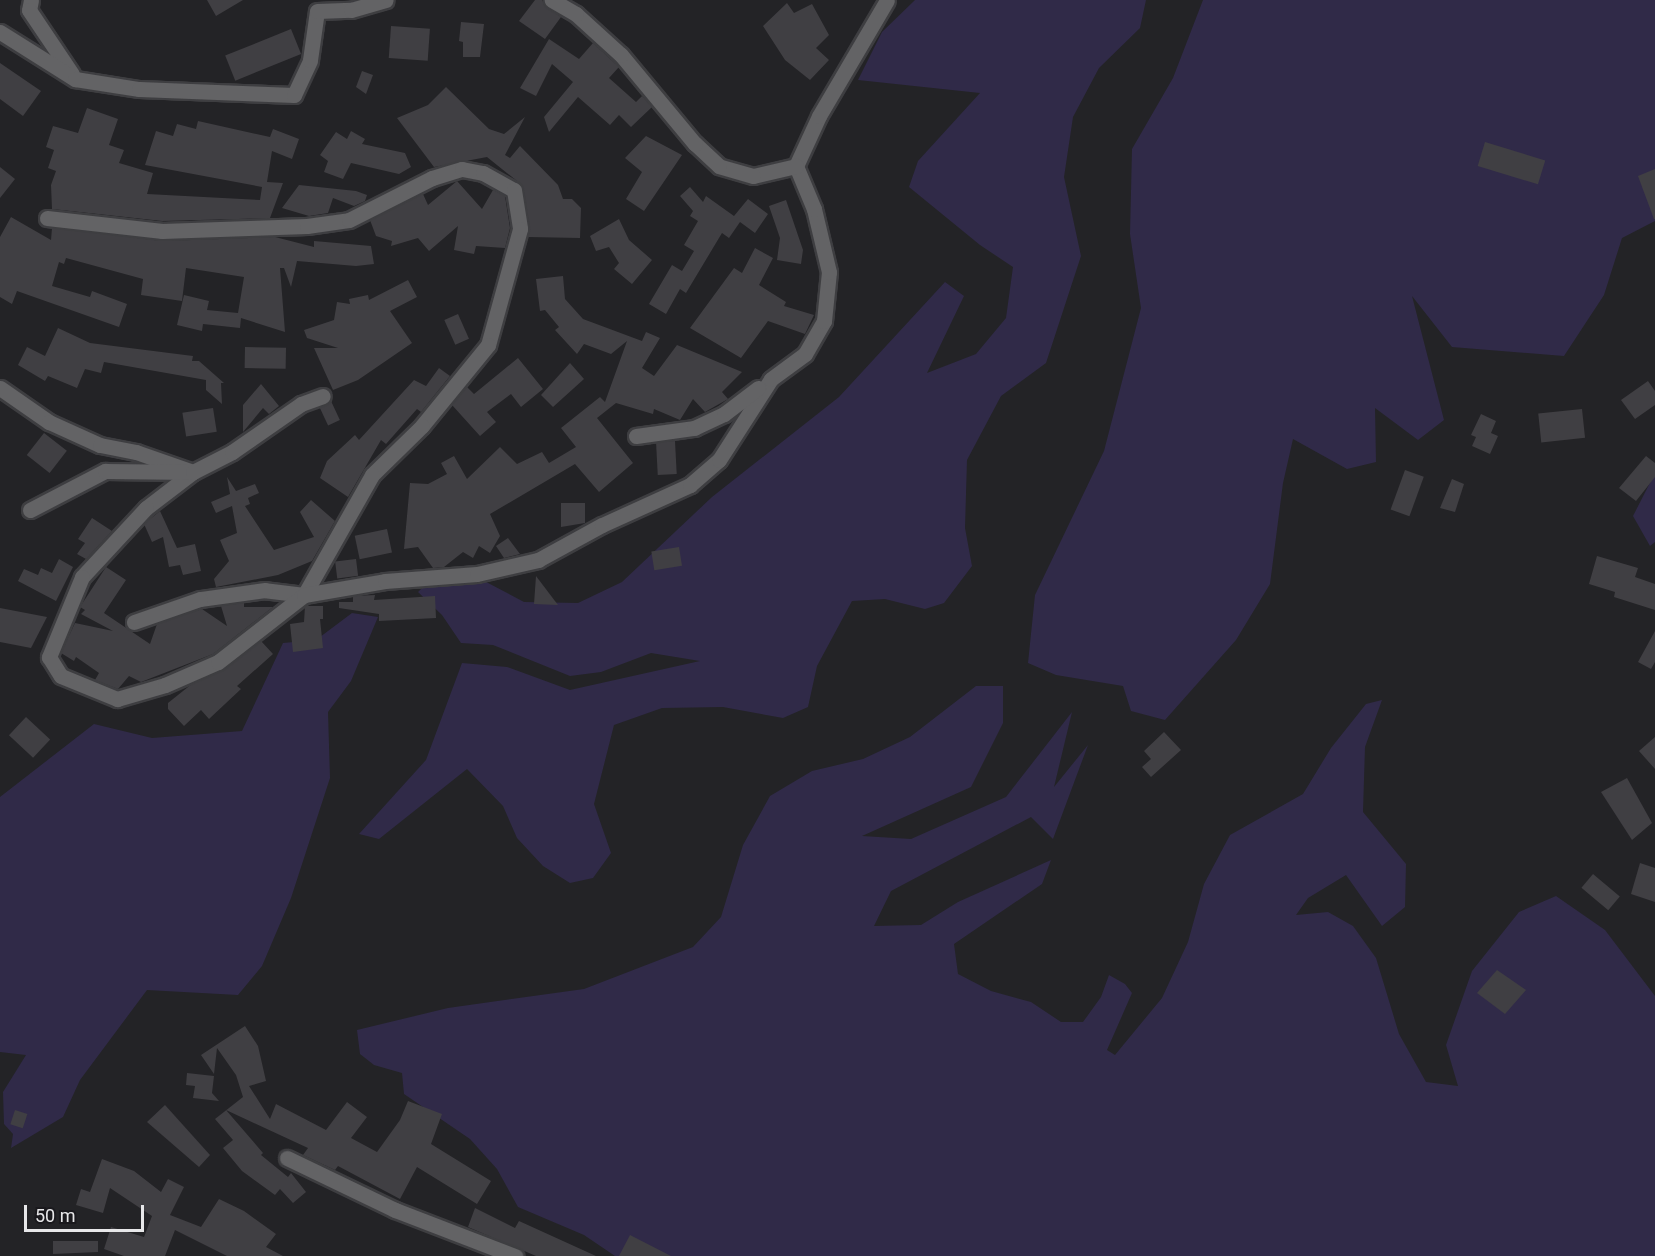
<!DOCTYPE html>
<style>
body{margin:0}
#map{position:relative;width:1655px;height:1256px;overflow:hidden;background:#232326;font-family:Roboto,sans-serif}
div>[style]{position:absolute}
.green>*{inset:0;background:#302a48}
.building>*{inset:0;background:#403f43;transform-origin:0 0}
.roads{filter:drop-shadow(2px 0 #3e3e41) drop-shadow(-2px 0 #3e3e41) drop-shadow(0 2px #3e3e41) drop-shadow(0 -2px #3e3e41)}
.street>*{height:15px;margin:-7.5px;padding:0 7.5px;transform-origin:7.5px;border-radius:7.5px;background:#636365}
span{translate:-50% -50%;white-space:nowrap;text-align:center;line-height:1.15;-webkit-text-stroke:5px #1a191d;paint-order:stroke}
.scale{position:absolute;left:24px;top:1205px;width:120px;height:27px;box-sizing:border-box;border:3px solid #e7e7e9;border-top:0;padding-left:8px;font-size:18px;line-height:21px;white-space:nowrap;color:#e7e7e9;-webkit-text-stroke:4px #1a191d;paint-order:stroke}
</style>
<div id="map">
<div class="green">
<i style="clip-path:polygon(915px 0,1146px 0,1140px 28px,1099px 68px,1073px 117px,1064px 177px,1081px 256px,1046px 363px,1001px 396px,967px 460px,965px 528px,972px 566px,944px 603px,925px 609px,885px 599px,852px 601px,817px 666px,808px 707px,783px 718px,723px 707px,662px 708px,614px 725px,594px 804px,611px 853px,593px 878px,570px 883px,543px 866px,517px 838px,503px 806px,467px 769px,379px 839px,359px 834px,426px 760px,462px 663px,507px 667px,570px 690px,700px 661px,651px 653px,601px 672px,570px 676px,493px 645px,461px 643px,442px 615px,418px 592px,429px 581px,469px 573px,524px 602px,578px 603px,622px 582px,712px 497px,839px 397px,945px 282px,964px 296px,927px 373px,976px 354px,1006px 318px,1013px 267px,980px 245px,909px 187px,918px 161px,980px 93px,858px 80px,882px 32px)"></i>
<i style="clip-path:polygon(1203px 0,1655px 0,1655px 221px,1622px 238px,1604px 295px,1564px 356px,1452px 347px,1412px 296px,1444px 420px,1418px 440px,1375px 408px,1376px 462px,1347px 469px,1293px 439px,1283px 483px,1270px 584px,1236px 640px,1165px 720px,1131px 711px,1123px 686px,1056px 675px,1028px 663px,1035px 595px,1104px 451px,1141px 308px,1130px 234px,1132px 149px,1173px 78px)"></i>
<i style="clip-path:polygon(1655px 473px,1655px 542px,1650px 546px,1633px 516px)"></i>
<i style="clip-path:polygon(352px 613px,378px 617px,351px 681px,328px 712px,330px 778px,291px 898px,262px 966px,238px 995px,147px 990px,80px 1080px,63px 1117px,11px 1148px,13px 1134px,4px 1124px,3px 1092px,26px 1055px,0 1052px,0 797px,94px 724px,152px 738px,242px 731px,283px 643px,316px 640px)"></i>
<i style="clip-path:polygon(976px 686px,1003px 686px,1003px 723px,971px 787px,862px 836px,911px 839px,1006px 797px,1072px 712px,1054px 787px,1088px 745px,1053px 839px,1031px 817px,891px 891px,874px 926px,921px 925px,958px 902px,1051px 860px,1042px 884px,954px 944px,958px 974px,991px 991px,1031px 1002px,1061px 1022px,1083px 1022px,1101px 997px,1109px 975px,1125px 984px,1132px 993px,1107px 1050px,1115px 1055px,1162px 998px,1188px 942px,1204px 884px,1230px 835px,1303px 794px,1331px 748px,1366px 704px,1382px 700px,1365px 747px,1363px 812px,1406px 864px,1405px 907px,1382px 926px,1346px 875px,1308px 898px,1296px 915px,1328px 912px,1353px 926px,1376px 958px,1399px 1034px,1426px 1082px,1458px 1086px,1446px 1045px,1472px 971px,1519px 912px,1556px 896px,1605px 930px,1655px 996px,1655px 1256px,615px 1256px,584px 1235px,518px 1207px,497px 1169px,470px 1139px,404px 1094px,402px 1073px,374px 1065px,360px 1054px,357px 1030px,448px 1008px,584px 989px,693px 947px,721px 917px,743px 845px,770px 796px,812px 771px,863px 759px,910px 737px)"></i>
</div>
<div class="building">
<i style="clip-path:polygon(207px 0,243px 0,216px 16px)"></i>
<i style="clip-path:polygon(535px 0,542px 0,547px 8px,561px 17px,545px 39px,519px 21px)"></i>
<i style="clip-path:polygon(787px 3px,794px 13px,812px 4px,829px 35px,816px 48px,829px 60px,810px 80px,785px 60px,763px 26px)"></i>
<i style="clip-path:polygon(461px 22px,484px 24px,480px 57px,463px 57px,463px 42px,459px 41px)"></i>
<i style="left:391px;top:26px;width:39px;height:32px;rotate:4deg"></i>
<i style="left:291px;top:29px;width:27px;height:71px;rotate:68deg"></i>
<i style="clip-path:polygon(549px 39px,579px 59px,593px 43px,619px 67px,609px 78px,636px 102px,642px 96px,652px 107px,631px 127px,619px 115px,610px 125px,578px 97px,549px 132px,544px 117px,573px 82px,552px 64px,536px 96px,520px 88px)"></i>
<i style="clip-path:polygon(0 63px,41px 91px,23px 116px,0 99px)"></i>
<i style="clip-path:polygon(362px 71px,373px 75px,366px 94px,356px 87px)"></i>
<i style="clip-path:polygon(446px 87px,489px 129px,504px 134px,525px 117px,505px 155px,510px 158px,520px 146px,558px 185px,563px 199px,572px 199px,581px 208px,580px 238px,528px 237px,522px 185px,487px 157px,434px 167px,397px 118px,428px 105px)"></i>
<i style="clip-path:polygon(87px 108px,118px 119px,109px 145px,124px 150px,119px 163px,153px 173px,147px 194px,260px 200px,262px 187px,145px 165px,156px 131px,173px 136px,177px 124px,196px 129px,198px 121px,270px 137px,273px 129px,299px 139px,292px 159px,272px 151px,267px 182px,283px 183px,270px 218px,162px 221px,52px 209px,51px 185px,56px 171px,48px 168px,54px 150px,46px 147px,53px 126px,78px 133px)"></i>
<i style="clip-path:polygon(351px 131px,365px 139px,362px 144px,405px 153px,411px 167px,399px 174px,351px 163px,343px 179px,324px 172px,328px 161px,320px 155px,336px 132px,347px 139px)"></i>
<i style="clip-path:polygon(646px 136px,682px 155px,644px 211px,626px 199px,642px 172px,625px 158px)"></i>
<i style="left:1485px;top:142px;width:63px;height:25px;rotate:17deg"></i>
<i style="clip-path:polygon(0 167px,15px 179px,0 198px)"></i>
<i style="clip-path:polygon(1655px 169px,1655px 219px,1654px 219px,1638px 176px)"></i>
<i style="clip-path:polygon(457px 181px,482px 209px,493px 190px,505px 196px,510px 228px,505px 248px,476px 246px,474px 254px,454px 250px,458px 226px,429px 251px,418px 238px,391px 246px,392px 241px,376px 236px,370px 220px,423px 194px,428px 205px)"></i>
<i style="clip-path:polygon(299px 185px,356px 191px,367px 195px,365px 201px,354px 206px,333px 198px,328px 213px,309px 216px,282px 208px)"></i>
<i style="clip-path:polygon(690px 187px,703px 202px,706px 196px,734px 216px,748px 199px,768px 214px,755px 233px,740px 222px,729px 238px,722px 233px,686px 293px,680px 289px,666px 314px,649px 304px,672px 265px,682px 271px,694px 251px,684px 245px,698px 221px,690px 216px,693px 211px,680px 196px)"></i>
<i style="clip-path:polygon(786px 200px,803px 250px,801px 264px,777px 260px,780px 238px,769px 206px)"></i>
<i style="clip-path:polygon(11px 217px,51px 240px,52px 228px,162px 241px,275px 237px,314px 247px,314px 241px,371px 246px,374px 264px,356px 266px,297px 261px,291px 287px,284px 268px,280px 268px,285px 332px,241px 318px,240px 328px,203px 324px,202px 331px,177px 325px,184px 295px,209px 301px,207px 310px,238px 313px,244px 277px,186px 268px,182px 301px,141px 295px,143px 279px,66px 258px,64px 264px,59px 262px,52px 286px,90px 297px,92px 291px,127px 304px,119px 327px,17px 291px,12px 304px,0 297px,0 237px)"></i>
<i style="clip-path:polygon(619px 219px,629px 240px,652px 260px,632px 284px,614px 269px,619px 263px,609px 247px,596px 251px,590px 236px)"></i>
<i style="clip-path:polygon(755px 248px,773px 258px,759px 285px,786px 302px,784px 306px,814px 315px,805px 334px,768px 321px,741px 358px,690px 328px,734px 268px,742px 273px)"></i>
<i style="clip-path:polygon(563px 276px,565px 299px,583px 319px,642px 341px,646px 332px,660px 338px,642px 368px,654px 376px,677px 345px,742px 372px,722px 392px,728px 399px,705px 412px,693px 399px,680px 420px,654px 409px,653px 414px,616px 403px,597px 418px,633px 463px,599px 492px,575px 464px,490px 514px,500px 536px,490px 553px,479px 546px,473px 558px,463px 552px,444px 567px,433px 568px,418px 547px,404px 549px,410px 483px,428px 484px,447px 474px,441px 463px,454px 456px,467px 479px,500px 447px,517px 464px,542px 452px,549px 463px,576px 447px,561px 428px,600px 397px,605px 402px,627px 341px,611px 354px,584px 344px,577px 354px,555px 330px,559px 327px,545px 310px,540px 311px,536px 279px)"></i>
<i style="clip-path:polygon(408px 280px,417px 297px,390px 311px,412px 343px,358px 380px,333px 390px,314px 348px,338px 348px,307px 338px,304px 330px,334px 320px,337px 302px,350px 304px,349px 299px,368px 295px,369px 300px)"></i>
<i style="left:458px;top:314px;width:27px;height:15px;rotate:66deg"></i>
<i style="clip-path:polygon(58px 328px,90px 343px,193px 356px,192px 361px,199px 361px,224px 383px,221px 383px,222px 404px,206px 390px,206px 380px,104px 362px,101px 373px,85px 369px,77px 388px,48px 376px,45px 381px,18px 365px,27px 347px,45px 356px)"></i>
<i style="left:245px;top:347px;width:41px;height:21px;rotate:1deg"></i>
<i style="clip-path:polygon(518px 358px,543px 389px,521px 407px,511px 394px,487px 412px,496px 422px,480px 436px,452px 405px,467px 387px,474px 394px)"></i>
<i style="clip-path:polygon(570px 363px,584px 379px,553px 407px,541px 395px)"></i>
<i style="clip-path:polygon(439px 368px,450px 376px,421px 412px,417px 409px,386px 444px,381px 440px,348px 497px,320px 478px,327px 461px,355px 435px,359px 440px,414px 380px,426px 386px)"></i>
<i style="clip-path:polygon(1648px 381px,1655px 391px,1655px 405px,1635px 419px,1621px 400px)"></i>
<i style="clip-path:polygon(261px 384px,279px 406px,269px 414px,263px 408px,243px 432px,243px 405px)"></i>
<i style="left:331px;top:401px;width:21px;height:13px;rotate:65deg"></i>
<i style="left:213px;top:408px;width:24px;height:31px;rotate:81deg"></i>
<i style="left:1582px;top:409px;width:29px;height:44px;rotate:84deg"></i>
<i style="clip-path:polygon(1481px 414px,1496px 421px,1491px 433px,1498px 436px,1490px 454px,1472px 446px,1476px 437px,1471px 435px)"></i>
<i style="left:44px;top:433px;width:29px;height:28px;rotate:38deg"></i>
<i style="left:675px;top:441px;width:33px;height:19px;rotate:87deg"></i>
<i style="clip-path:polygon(1646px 456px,1655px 463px,1655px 477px,1636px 501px,1619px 488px)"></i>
<i style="left:1405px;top:470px;width:20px;height:42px;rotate:20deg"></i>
<i style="clip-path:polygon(227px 477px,236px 491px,255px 484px,259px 493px,248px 498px,250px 504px,245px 506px,274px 550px,314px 537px,300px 512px,311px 500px,335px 521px,312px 561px,278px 575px,216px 587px,214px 579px,229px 561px,220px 540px,237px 533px,232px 506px,216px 513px,211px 502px,230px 494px)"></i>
<i style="clip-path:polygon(1452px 479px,1464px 484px,1455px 512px,1440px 508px)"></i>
<i style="clip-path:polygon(561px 503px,585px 503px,585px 523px,561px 527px)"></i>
<i style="clip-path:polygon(160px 511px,177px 548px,195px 544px,201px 571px,183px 575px,180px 565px,169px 567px,163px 537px,152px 542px,144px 524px)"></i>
<i style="clip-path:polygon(92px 518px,112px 531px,86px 559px,77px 554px,85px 543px,78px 539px)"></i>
<i style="left:387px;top:529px;width:24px;height:33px;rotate:78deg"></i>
<i style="clip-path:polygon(508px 538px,520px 554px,504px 558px,496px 546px)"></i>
<i style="left:679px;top:547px;width:19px;height:28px;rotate:81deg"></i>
<i style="clip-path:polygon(1597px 556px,1638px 568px,1635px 577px,1655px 584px,1655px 610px,1614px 597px,1615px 592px,1589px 584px)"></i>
<i style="clip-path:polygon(59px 559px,73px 567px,56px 601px,18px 581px,24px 569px,38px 575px,41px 568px,52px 573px)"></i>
<i style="left:356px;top:559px;width:17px;height:21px;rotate:83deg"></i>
<i style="clip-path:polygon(106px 567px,126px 580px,104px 613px,150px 644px,157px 624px,202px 609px,227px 626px,221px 606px,244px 603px,244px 607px,273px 607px,213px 654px,141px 682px,129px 676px,118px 689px,95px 680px,99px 673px,76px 657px,74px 661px,61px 653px,75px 623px,113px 631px,81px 614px,85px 610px,80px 607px)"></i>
<i style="clip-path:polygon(536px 576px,558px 605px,534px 604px)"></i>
<i style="clip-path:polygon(375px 595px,374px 600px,435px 596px,436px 618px,379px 621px,379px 614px,339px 608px,339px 602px,353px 602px,353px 596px)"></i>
<i style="clip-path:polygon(305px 606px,323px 606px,323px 619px,320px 619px,323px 648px,293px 652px,290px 624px,304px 622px)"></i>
<i style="clip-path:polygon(0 608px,47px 617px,31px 648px,0 642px)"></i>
<i style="clip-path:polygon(1655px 631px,1655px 662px,1651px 669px,1638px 662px)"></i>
<i style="clip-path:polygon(261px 641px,273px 654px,237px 686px,241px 689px,209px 719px,201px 710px,184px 726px,168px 709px,168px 703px,193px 683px,224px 670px)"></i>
<i style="left:26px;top:717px;width:33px;height:25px;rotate:43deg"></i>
<i style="clip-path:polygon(1164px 732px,1181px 750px,1151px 777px,1142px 767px,1151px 759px,1144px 751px)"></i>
<i style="clip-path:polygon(1655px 737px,1655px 769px,1639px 751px)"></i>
<i style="clip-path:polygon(1627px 778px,1652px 823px,1632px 840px,1601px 792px)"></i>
<i style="clip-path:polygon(1640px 863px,1655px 868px,1655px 902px,1631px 894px)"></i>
<i style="left:1593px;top:874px;width:35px;height:18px;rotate:40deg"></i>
<i style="clip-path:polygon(1497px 970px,1526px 990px,1505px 1014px,1477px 993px)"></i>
<i style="clip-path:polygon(245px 1026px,258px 1046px,266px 1081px,249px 1086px,270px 1119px,276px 1104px,326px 1130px,347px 1102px,367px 1117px,351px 1138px,377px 1152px,400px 1120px,408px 1101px,442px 1114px,431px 1144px,491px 1181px,477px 1204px,417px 1167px,400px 1199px,338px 1166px,335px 1170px,303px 1155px,308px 1148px,226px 1110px,263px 1153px,261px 1155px,288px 1177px,291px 1173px,306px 1192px,293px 1203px,280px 1189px,275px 1195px,242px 1171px,223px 1148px,233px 1140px,215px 1119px,243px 1097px,236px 1075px,217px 1048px,214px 1074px,201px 1055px)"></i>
<i style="clip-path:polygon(187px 1073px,214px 1076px,212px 1093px,219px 1101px,193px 1098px,195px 1086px,186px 1085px)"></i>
<i style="clip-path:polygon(165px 1105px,210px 1155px,199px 1167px,147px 1122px)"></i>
<i style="left:15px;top:1110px;width:13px;height:15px;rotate:18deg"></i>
<i style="clip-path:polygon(102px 1159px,134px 1171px,161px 1192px,168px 1179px,184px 1187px,170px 1215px,201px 1227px,219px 1199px,244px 1211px,276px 1234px,266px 1247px,283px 1256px,227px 1256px,175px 1230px,165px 1256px,124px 1256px,104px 1249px,111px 1227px,144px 1237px,152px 1216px,110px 1188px,103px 1213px,76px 1205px,81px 1189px,90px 1192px)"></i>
<i style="clip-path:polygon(475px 1208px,515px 1228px,519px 1221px,596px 1256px,536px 1256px,468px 1227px)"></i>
<i style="clip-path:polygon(630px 1235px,671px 1256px,619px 1256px)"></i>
<i style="clip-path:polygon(53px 1241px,98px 1241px,98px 1252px,53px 1254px)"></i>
</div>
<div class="roads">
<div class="street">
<i style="left:31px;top:0;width:10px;rotate:101deg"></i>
<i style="left:29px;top:10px;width:77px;rotate:56.1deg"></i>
<i style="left:0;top:32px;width:89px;rotate:32.1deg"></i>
<i style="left:75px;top:79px;width:65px;rotate:8.9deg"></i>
<i style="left:139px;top:89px;width:155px;rotate:2.2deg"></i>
<i style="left:294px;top:95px;width:38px;rotate:-65deg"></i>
<i style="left:310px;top:60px;width:49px;rotate:-81.9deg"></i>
<i style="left:317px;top:11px;width:34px;rotate:-2deg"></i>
<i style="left:351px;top:10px;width:36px;rotate:-16deg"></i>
<i style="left:796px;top:166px;width:55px;rotate:-65.3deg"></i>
<i style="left:819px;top:116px;width:134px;rotate:-59.6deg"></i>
<i style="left:47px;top:218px;width:116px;rotate:6.4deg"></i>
<i style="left:162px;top:231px;width:145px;rotate:-2deg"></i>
<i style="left:307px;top:226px;width:42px;rotate:-8.1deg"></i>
<i style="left:349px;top:220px;width:93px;rotate:-26.8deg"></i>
<i style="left:432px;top:178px;width:31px;rotate:-17deg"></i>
<i style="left:462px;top:169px;width:21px;rotate:11deg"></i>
<i style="left:483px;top:173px;width:35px;rotate:29deg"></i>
<i style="left:514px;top:190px;width:39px;rotate:81deg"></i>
<i style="left:520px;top:229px;width:120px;rotate:105.4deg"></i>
<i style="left:488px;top:345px;width:104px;rotate:129.2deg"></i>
<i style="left:422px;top:426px;width:70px;rotate:135.6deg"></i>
<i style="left:372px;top:475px;width:138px;rotate:119.5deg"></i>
<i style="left:304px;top:595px;width:39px;rotate:-173deg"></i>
<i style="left:265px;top:590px;width:66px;rotate:172.1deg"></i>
<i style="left:200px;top:599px;width:70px;rotate:160.8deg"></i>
<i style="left:0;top:388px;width:60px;rotate:34.8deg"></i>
<i style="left:49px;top:422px;width:56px;rotate:24.3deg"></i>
<i style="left:100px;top:445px;width:37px;rotate:11deg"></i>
<i style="left:136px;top:452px;width:60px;rotate:19.3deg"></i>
<i style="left:193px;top:472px;width:59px;rotate:142.5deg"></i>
<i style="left:146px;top:508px;width:94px;rotate:132.8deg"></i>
<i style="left:82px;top:577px;width:87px;rotate:112.4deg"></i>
<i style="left:49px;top:657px;width:22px;rotate:58deg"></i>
<i style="left:61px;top:676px;width:61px;rotate:22.3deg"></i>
<i style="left:117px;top:699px;width:50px;rotate:-16.3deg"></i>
<i style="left:165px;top:685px;width:58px;rotate:-23.5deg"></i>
<i style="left:218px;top:662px;width:109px;rotate:-37.9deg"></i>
<i style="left:304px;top:595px;width:82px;rotate:-9.8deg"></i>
<i style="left:385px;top:581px;width:92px;rotate:-4.4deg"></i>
<i style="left:477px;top:574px;width:63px;rotate:-12.9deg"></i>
<i style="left:538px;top:560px;width:73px;rotate:-28.7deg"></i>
<i style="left:602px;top:525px;width:97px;rotate:-24.4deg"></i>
<i style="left:690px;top:485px;width:38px;rotate:-41deg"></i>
<i style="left:719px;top:460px;width:96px;rotate:-57.3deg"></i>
<i style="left:771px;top:379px;width:42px;rotate:-36.3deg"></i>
<i style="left:805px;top:354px;width:38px;rotate:-60deg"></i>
<i style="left:824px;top:321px;width:49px;rotate:-84.2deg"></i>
<i style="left:829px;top:272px;width:65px;rotate:-103.4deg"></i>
<i style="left:814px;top:209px;width:47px;rotate:-112.7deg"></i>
<i style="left:796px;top:166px;width:44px;rotate:166.9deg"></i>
<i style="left:753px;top:176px;width:35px;rotate:-164deg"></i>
<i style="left:719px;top:166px;width:33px;rotate:-137deg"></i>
<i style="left:695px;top:144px;width:116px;rotate:-129.7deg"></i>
<i style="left:621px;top:55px;width:61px;rotate:-137.7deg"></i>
<i style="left:576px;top:14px;width:28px;rotate:-150deg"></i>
<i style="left:636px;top:436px;width:59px;rotate:-7.9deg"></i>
<i style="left:694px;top:428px;width:33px;rotate:-25deg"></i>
<i style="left:724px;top:414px;width:43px;rotate:-37.4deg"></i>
<i style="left:30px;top:510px;width:85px;rotate:-27.5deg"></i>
<i style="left:105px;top:471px;width:88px;rotate:0.7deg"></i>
<i style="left:193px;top:472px;width:44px;rotate:-27.1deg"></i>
<i style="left:232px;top:452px;width:84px;rotate:-34.8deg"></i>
<i style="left:301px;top:404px;width:23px;rotate:-20deg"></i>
<i style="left:287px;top:1158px;width:120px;rotate:25.7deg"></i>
<i style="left:395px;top:1210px;width:129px;rotate:21deg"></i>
</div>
</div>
<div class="scale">50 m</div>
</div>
